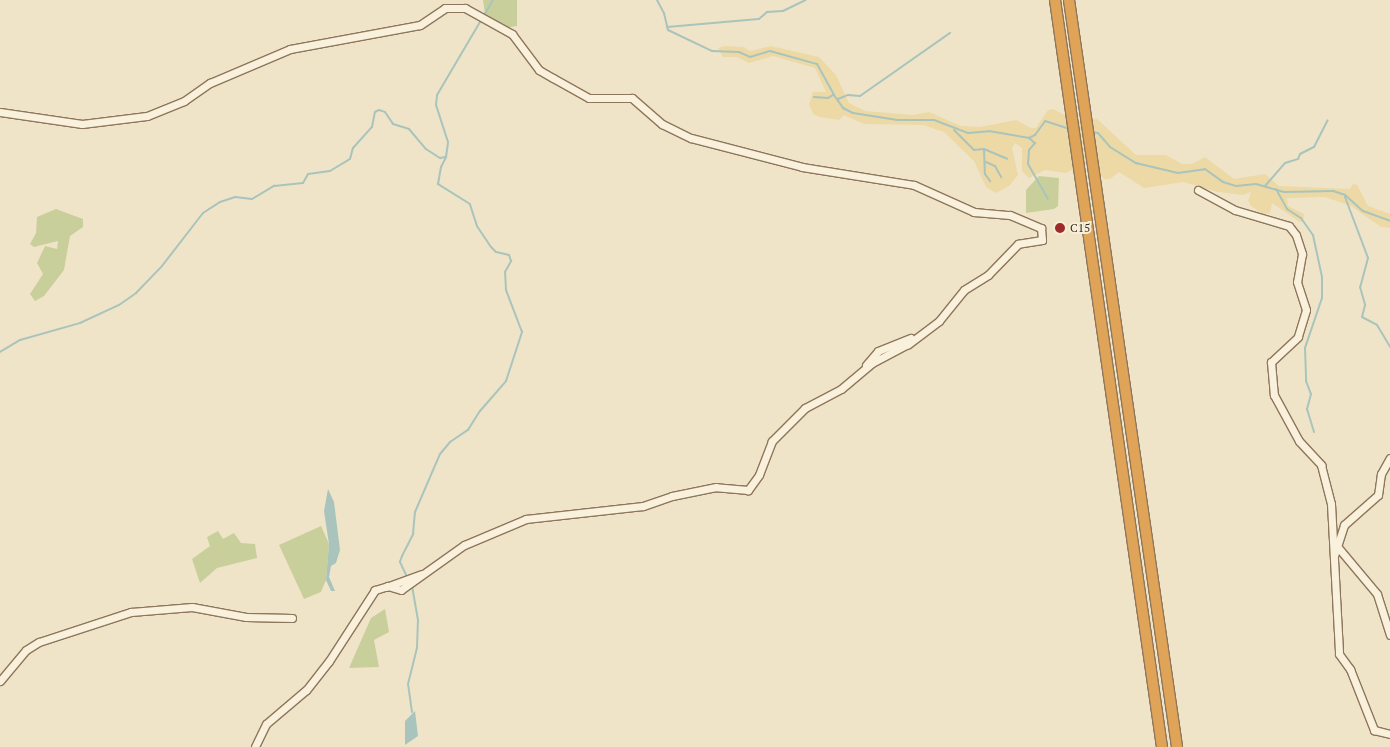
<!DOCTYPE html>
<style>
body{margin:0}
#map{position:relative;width:1390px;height:747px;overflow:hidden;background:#f0e4c8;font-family:"PT Serif",serif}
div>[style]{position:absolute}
.green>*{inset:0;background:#c9cf9b}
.sand>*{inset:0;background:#ecd9a5}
.water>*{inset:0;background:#a9c4bc}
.stream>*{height:2px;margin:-1px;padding:0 1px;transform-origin:1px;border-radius:1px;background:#a9c4bc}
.roads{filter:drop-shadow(1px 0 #8d765c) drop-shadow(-1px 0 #8d765c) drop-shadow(0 1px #8d765c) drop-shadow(0 -1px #8d765c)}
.minor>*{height:7px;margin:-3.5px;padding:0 3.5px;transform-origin:3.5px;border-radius:3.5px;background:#faf1dc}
.highway>*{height:10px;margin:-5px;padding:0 5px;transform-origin:5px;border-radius:5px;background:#e0a458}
.dots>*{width:14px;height:14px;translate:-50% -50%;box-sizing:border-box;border:2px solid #f7eed8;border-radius:50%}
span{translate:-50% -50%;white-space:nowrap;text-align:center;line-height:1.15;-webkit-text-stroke:4px #f7eed8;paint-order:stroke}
.poi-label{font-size:12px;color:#3d2e20}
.left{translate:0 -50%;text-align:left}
</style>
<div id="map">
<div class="green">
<i style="clip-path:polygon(483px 0,517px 0,517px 26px,505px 28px,486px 21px)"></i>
<i style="clip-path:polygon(1039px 176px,1059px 178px,1058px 206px,1054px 209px,1026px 213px,1026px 190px)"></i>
<i style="clip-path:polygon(56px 209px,83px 219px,83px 227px,70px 236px,64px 270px,44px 296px,35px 301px,30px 294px,43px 274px,37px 263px,45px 246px,57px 249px,58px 241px,34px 247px,30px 244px,36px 233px,37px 217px)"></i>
<i style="clip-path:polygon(321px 526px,329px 544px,326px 580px,321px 592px,304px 599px,279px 545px)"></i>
<i style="clip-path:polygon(218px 531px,223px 539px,234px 533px,241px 543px,255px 544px,257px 558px,217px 568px,200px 583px,192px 559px,210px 546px,207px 537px)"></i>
<i style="clip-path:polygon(385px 609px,389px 632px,374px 640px,379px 667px,349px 668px,371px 618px)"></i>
</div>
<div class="sand">
<i style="clip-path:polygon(725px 46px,744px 47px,750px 51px,771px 46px,819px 57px,836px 75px,849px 103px,865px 111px,913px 115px,929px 112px,961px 126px,980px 127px,1016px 120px,1031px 128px,1036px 128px,1048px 110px,1053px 109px,1078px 122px,1097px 119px,1136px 155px,1166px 155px,1182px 164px,1192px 164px,1205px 157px,1234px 179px,1265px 174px,1279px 186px,1350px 189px,1353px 184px,1357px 185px,1368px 206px,1390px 214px,1390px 228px,1381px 227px,1351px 206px,1325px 197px,1287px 198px,1288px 206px,1304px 214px,1303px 222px,1300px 222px,1272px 203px,1270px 213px,1263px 214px,1251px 206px,1248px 201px,1251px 192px,1243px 195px,1218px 192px,1183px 182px,1144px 188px,1119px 172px,1110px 179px,1104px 179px,1088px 162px,1066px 173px,1045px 170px,1029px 178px,1022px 171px,1022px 148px,1015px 143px,1012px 148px,1018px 175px,1009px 186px,996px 193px,986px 187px,974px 161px,944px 132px,923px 125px,864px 124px,844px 115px,839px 120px,820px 117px,813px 114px,809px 104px,813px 92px,826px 92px,815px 68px,773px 56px,749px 63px,737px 57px,723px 57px,718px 48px)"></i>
</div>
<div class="water">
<i style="clip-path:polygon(328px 489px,334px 502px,340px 550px,336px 563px,331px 566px,329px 577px,335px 591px,331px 591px,326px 580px,329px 544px,324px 511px)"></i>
<i style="clip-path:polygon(415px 711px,418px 736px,405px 745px,405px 721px)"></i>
</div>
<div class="stream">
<i style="left:657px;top:0;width:15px;rotate:62deg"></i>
<i style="left:664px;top:13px;width:17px;rotate:77deg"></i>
<i style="left:668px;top:30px;width:49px;rotate:25.5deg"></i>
<i style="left:712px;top:51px;width:27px;rotate:2deg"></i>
<i style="left:739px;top:52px;width:12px;rotate:24deg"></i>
<i style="left:750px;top:57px;width:21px;rotate:-17deg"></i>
<i style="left:770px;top:51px;width:49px;rotate:15.5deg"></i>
<i style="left:817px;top:64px;width:35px;rotate:61deg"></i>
<i style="left:834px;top:95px;width:16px;rotate:55deg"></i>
<i style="left:843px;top:108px;width:11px;rotate:27deg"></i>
<i style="left:853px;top:113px;width:45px;rotate:9deg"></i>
<i style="left:897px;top:120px;width:37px"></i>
<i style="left:934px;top:120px;width:36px;rotate:21deg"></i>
<i style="left:968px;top:133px;width:21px;rotate:-5deg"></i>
<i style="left:989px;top:131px;width:41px;rotate:9.9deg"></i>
<i style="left:1029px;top:138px;width:7px;rotate:-27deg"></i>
<i style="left:1035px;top:135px;width:17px;rotate:-54deg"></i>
<i style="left:1045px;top:121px;width:26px;rotate:18deg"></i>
<i style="left:667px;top:27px;width:92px;rotate:-5deg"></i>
<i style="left:759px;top:19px;width:11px;rotate:-41deg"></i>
<i style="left:767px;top:12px;width:16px;rotate:-4deg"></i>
<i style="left:783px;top:11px;width:25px;rotate:-26deg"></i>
<i style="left:814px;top:97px;width:14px;rotate:4deg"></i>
<i style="left:828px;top:98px;width:6px;rotate:-31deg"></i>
<i style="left:838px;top:99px;width:11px;rotate:-22deg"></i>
<i style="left:848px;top:95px;width:12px;rotate:5deg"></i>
<i style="left:860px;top:96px;width:110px;rotate:-35deg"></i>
<i style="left:954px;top:130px;width:28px;rotate:45deg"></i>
<i style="left:974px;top:150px;width:10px;rotate:-6deg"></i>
<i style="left:984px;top:149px;width:25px;rotate:88deg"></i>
<i style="left:985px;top:174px;width:9px;rotate:54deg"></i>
<i style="left:1092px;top:132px;width:6px;rotate:9deg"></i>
<i style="left:1098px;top:133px;width:18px;rotate:49deg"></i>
<i style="left:1110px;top:147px;width:31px;rotate:32deg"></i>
<i style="left:1136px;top:163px;width:43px;rotate:13.4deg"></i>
<i style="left:1178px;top:173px;width:27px;rotate:-8deg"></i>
<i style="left:1205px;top:169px;width:22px;rotate:36deg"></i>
<i style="left:1223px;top:182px;width:14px;rotate:17deg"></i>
<i style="left:1236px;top:186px;width:20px;rotate:-6deg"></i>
<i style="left:1256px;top:184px;width:29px;rotate:16deg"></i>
<i style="left:1284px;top:192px;width:49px;rotate:-1.2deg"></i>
<i style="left:1333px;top:191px;width:13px;rotate:18deg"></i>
<i style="left:1345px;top:195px;width:24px;rotate:42deg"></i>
<i style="left:1363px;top:211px;width:29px;rotate:20deg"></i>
<i style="left:1029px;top:138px;width:8px;rotate:40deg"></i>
<i style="left:1035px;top:143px;width:9px;rotate:131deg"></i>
<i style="left:1029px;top:150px;width:14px;rotate:94deg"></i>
<i style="left:1028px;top:164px;width:40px;rotate:60.3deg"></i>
<i style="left:984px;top:149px;width:25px;rotate:23deg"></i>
<i style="left:986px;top:162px;width:10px;rotate:24deg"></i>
<i style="left:995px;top:166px;width:13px;rotate:61deg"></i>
<i style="left:1265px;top:186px;width:30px;rotate:-49deg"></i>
<i style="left:1285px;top:163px;width:14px;rotate:-17deg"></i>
<i style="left:1298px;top:159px;width:5px;rotate:-68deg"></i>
<i style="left:1300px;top:154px;width:16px;rotate:-27deg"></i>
<i style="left:1314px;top:147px;width:30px;rotate:-63deg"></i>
<i style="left:1276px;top:189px;width:23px;rotate:61deg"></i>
<i style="left:1287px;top:209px;width:17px;rotate:33deg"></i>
<i style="left:1301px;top:218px;width:21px;rotate:55deg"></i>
<i style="left:1313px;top:235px;width:43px;rotate:77.9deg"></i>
<i style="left:1322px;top:277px;width:21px;rotate:90deg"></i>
<i style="left:1322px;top:298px;width:53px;rotate:108.8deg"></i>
<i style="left:1305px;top:348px;width:33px;rotate:88deg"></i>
<i style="left:1306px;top:381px;width:14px;rotate:69deg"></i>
<i style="left:1311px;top:394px;width:16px;rotate:105deg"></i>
<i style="left:1307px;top:409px;width:24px;rotate:73deg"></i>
<i style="left:1345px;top:197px;width:65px;rotate:69.3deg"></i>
<i style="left:1368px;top:258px;width:30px;rotate:105deg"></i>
<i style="left:1360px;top:287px;width:19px;rotate:74deg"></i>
<i style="left:1365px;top:305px;width:12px;rotate:104deg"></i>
<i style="left:1362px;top:317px;width:17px;rotate:28deg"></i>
<i style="left:1377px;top:325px;width:26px;rotate:59deg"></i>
<i style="left:0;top:352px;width:23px;rotate:-31deg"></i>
<i style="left:20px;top:340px;width:62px;rotate:-15.8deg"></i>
<i style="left:80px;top:323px;width:43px;rotate:-24.8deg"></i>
<i style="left:119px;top:305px;width:21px;rotate:-35deg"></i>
<i style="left:136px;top:293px;width:37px;rotate:-46deg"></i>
<i style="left:162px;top:266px;width:67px;rotate:-52.3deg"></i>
<i style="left:203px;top:213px;width:20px;rotate:-33deg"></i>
<i style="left:220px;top:202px;width:16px;rotate:-18deg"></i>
<i style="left:235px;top:197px;width:17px;rotate:7deg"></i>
<i style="left:252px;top:199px;width:26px;rotate:-31deg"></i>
<i style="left:274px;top:186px;width:29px;rotate:-6deg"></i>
<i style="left:303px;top:183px;width:10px;rotate:-61deg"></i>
<i style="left:308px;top:174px;width:22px;rotate:-8deg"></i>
<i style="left:330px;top:171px;width:23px;rotate:-31deg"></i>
<i style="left:350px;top:159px;width:11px;rotate:-75deg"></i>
<i style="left:353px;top:148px;width:28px;rotate:-48deg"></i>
<i style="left:372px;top:127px;width:15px;rotate:-79deg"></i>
<i style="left:375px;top:112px;width:4px;rotate:-27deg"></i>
<i style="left:379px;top:110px;width:6px;rotate:18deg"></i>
<i style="left:385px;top:112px;width:14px;rotate:56deg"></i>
<i style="left:393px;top:124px;width:17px;rotate:17deg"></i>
<i style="left:409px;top:129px;width:26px;rotate:50deg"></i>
<i style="left:426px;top:149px;width:17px;rotate:33deg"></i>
<i style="left:440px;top:158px;width:6px;rotate:-9deg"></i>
<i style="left:446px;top:157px;width:15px;rotate:-82deg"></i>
<i style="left:448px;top:142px;width:39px;rotate:-108deg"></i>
<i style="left:436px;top:105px;width:10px;rotate:-84deg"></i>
<i style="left:437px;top:95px;width:110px;rotate:-59.5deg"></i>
<i style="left:407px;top:577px;width:17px;rotate:-115deg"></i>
<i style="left:400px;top:562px;width:6px;rotate:-72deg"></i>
<i style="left:402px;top:556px;width:25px;rotate:-63deg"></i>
<i style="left:413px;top:534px;width:22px;rotate:-85deg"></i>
<i style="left:415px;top:512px;width:63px;rotate:-66.7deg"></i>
<i style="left:440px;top:454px;width:16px;rotate:-50deg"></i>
<i style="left:450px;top:442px;width:22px;rotate:-34deg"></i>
<i style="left:468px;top:430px;width:22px;rotate:-58deg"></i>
<i style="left:480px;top:411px;width:40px;rotate:-49deg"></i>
<i style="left:506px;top:381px;width:52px;rotate:-71.9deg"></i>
<i style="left:522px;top:332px;width:45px;rotate:-110.9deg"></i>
<i style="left:506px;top:290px;width:18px;rotate:-93deg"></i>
<i style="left:505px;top:272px;width:13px;rotate:-61deg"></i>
<i style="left:511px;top:261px;width:6px;rotate:-108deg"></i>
<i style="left:509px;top:255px;width:13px;rotate:-167deg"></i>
<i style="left:496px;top:252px;width:7px;rotate:-135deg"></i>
<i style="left:491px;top:247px;width:25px;rotate:-124deg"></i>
<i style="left:477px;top:226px;width:23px;rotate:-108deg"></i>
<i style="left:470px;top:204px;width:38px;rotate:-148deg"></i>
<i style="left:438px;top:184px;width:17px;rotate:-80deg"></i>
<i style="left:441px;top:167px;width:11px;rotate:-63deg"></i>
<i style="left:412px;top:712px;width:28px;rotate:-98deg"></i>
<i style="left:408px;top:684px;width:37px;rotate:-76deg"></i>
<i style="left:417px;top:648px;width:28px;rotate:-88deg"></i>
<i style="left:418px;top:620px;width:36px;rotate:-100deg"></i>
</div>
<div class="roads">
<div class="minor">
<i style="left:0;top:112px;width:83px;rotate:8.3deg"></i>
<i style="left:82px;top:124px;width:65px;rotate:-7deg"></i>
<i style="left:147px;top:116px;width:40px;rotate:-22deg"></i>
<i style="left:184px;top:101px;width:32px;rotate:-35deg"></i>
<i style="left:210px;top:83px;width:87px;rotate:-23deg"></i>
<i style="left:290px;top:49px;width:132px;rotate:-10.5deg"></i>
<i style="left:420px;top:25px;width:30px;rotate:-34deg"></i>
<i style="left:445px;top:8px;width:20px"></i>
<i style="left:465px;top:8px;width:54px;rotate:29deg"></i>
<i style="left:512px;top:34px;width:45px;rotate:53.1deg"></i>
<i style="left:539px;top:70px;width:16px;rotate:30deg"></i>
<i style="left:553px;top:78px;width:41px;rotate:29.1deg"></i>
<i style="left:589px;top:98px;width:43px"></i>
<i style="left:632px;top:98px;width:40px;rotate:41deg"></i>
<i style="left:662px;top:124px;width:32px;rotate:26deg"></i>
<i style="left:691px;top:138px;width:115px;rotate:14.6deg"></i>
<i style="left:802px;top:167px;width:113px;rotate:9.1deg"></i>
<i style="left:914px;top:185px;width:66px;rotate:24.2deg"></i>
<i style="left:974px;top:212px;width:36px;rotate:5deg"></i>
<i style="left:1010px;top:215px;width:34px;rotate:23deg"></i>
<i style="left:1041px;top:228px;width:12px;rotate:85deg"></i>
<i style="left:1042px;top:240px;width:24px;rotate:171deg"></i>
<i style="left:1018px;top:244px;width:43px;rotate:134.1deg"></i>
<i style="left:988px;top:275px;width:28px;rotate:148deg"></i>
<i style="left:964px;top:290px;width:40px;rotate:129deg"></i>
<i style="left:939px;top:321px;width:39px;rotate:143deg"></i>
<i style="left:908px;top:344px;width:41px;rotate:152.2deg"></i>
<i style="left:872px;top:363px;width:40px;rotate:140deg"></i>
<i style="left:841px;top:389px;width:41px;rotate:152.2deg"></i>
<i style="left:805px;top:408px;width:47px;rotate:135deg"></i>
<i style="left:772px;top:441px;width:36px;rotate:111deg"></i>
<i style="left:759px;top:475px;width:19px;rotate:126deg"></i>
<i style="left:748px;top:490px;width:32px;rotate:-175deg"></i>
<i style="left:716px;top:487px;width:45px;rotate:168.4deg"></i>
<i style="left:672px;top:496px;width:31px;rotate:161deg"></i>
<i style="left:643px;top:506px;width:118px;rotate:173.7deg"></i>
<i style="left:526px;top:519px;width:67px;rotate:157.2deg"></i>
<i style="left:464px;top:545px;width:77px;rotate:144.5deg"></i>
<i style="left:401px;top:590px;width:14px;rotate:-163deg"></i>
<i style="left:388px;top:586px;width:14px;rotate:163deg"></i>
<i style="left:375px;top:590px;width:85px;rotate:122.9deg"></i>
<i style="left:329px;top:661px;width:37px;rotate:128deg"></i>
<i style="left:306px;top:690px;width:52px;rotate:139.6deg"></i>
<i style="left:266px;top:724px;width:25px;rotate:116deg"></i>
<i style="left:1198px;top:190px;width:42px;rotate:28.4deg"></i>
<i style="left:1235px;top:210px;width:56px;rotate:16.5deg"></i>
<i style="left:1289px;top:226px;width:11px;rotate:52deg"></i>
<i style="left:1296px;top:235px;width:20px;rotate:72deg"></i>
<i style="left:1302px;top:254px;width:28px;rotate:100deg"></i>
<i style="left:1297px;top:282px;width:29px;rotate:72deg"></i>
<i style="left:1306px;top:310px;width:28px;rotate:107deg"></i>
<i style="left:1298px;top:337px;width:37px;rotate:137deg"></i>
<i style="left:1271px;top:362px;width:33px;rotate:85deg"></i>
<i style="left:1274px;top:395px;width:52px;rotate:61.5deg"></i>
<i style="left:1299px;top:441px;width:33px;rotate:47deg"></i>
<i style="left:1321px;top:465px;width:40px;rotate:75.6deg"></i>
<i style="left:1331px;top:504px;width:150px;rotate:86.9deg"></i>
<i style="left:1339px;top:654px;width:19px;rotate:54deg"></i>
<i style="left:1350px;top:669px;width:66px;rotate:68.5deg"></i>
<i style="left:1374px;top:730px;width:16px;rotate:14deg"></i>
<i style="left:866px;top:365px;width:18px;rotate:-49deg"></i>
<i style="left:878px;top:351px;width:35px;rotate:-22deg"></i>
<i style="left:1336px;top:545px;width:64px;rotate:50.1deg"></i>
<i style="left:1377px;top:594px;width:43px;rotate:72.4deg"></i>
<i style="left:1334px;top:556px;width:33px;rotate:-72deg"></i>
<i style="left:1344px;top:525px;width:45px;rotate:-41.4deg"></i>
<i style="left:1378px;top:495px;width:21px;rotate:-82deg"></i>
<i style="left:1381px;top:474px;width:18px;rotate:-61deg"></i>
<i style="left:386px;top:587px;width:38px;rotate:-20deg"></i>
<i style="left:0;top:681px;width:40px;rotate:-50deg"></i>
<i style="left:26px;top:650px;width:15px;rotate:-32deg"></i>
<i style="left:39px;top:642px;width:97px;rotate:-18.1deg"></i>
<i style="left:131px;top:612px;width:61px;rotate:-4.7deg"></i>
<i style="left:192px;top:607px;width:55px;rotate:10.5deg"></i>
<i style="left:246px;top:617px;width:46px;rotate:1.2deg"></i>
</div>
<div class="highway">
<i style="left:1055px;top:0;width:755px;rotate:81.85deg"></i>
<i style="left:1069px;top:0;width:755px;rotate:81.77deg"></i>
</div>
</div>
<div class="dots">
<i style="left:1060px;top:228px;background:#9e2a2b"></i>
</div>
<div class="poi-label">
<span class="left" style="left:1070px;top:228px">C15</span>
</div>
</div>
